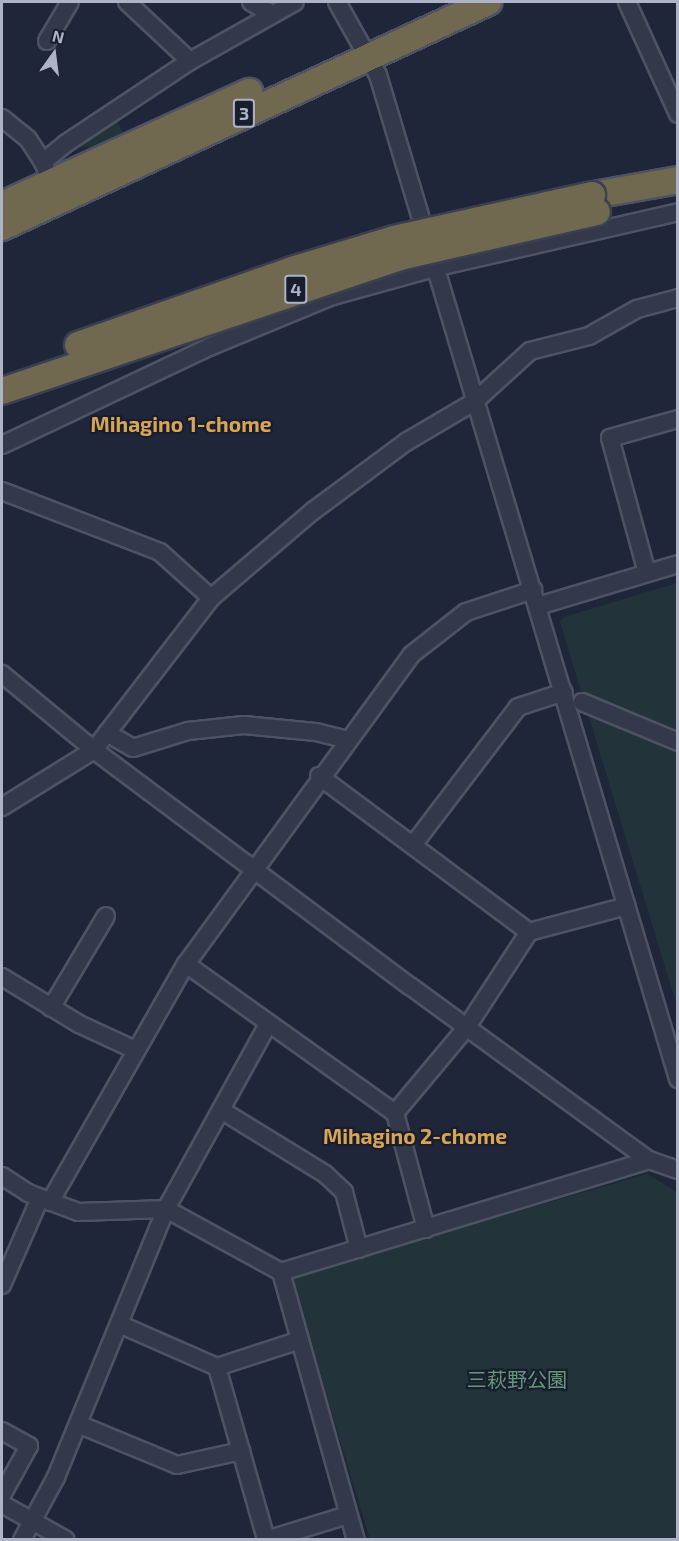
<!DOCTYPE html>
<meta charset="utf-8">
<style>
body{margin:0}
#map{position:relative;width:679px;height:1541px;overflow:hidden;background:#202639;font-family:"Exo 2","Noto Sans JP",sans-serif}
div>[style]{position:absolute}
.green>*{inset:0;background:#22333a}
.roads{filter:drop-shadow(2px 0 #4e5364) drop-shadow(-2px 0 #4e5364) drop-shadow(0 2px #4e5364) drop-shadow(0 -2px #4e5364)}
.minor>*{height:16px;margin:-8px;padding:0 8px;transform-origin:8px;border-radius:8px;background:#33394a}
.highway>*{height:26px;margin:-13px;padding:0 13px;transform-origin:13px;border-radius:13px;background:#706950}
.bridges{filter:drop-shadow(2px 0 #3b4051) drop-shadow(-2px 0 #3b4051) drop-shadow(0 2px #3b4051) drop-shadow(0 -2px #3b4051)}
.highway-bridge>*{height:26px;margin:-13px;padding:0 13px;transform-origin:13px;border-radius:13px;background:#706950}
span{translate:-50% -50%;white-space:nowrap;text-align:center;line-height:1.15;-webkit-text-stroke:4.5px #191e2e;paint-order:stroke}
.shield-label span{padding:2px 4px;background:#191e2e;border:2px solid;border-radius:4px;-webkit-text-stroke-width:0}
.shield-label{font-size:18px;color:#aeb3c6;font-weight:700}
.park-label{font-size:20px;color:#649878}
.neighbourhood-label{font-size:21px;color:#d8a456;font-weight:700}
.frame{position:absolute;inset:0;border:3px solid #aeb3c6;pointer-events:none}
.north{position:absolute;left:24px;top:24px;width:60px;height:60px;-webkit-text-stroke:4px #191e2e;paint-order:stroke;rotate:14deg;font-size:16px;font-weight:700;line-height:24px;text-align:center;color:#aeb3c6}
.north::after{content:'';display:block;margin:auto;width:21px;height:27px;background:#aeb3c6;clip-path:polygon(50% 0,100% 100%,50% 72%,0 100%)}
</style>
<div id="map">
<div class="green">
<i style="clip-path:polygon(113px 114px,123px 132px,93px 148px,68px 145px)"></i>
<i style="clip-path:polygon(677px 583px,677px 1006px,560px 622px,564px 617px)"></i>
<i style="clip-path:polygon(647px 1174px,677px 1192px,677px 1539px,370px 1539px,291px 1277px)"></i>
</div>
<div class="roads">
<div class="minor">
<i style="left:127px;top:2px;width:86px;rotate:43.1deg"></i>
<i style="left:251px;top:2px;width:24px;rotate:30deg"></i>
<i style="left:337px;top:2px;width:84px;rotate:60.7deg"></i>
<i style="left:378px;top:75px;width:1048px;rotate:73.36deg"></i>
<i style="left:627px;top:2px;width:123px;rotate:65.5deg"></i>
<i style="left:47px;top:41px;width:45px;rotate:-59.5deg"></i>
<i style="left:2px;top:118px;width:33px;rotate:39deg"></i>
<i style="left:28px;top:139px;width:27px;rotate:57deg"></i>
<i style="left:51px;top:181px;width:21px;rotate:-113deg"></i>
<i style="left:43px;top:162px;width:28px;rotate:-39deg"></i>
<i style="left:65px;top:144px;width:150px;rotate:-33.6deg"></i>
<i style="left:190px;top:61px;width:120px;rotate:-29.3deg"></i>
<i style="left:2px;top:445px;width:229px;rotate:-25.3deg"></i>
<i style="left:209px;top:347px;width:134px;rotate:-22.4deg"></i>
<i style="left:333px;top:296px;width:105px;rotate:-15.5deg"></i>
<i style="left:434px;top:268px;width:250px;rotate:-12.9deg"></i>
<i style="left:2px;top:491px;width:169px;rotate:21.1deg"></i>
<i style="left:160px;top:552px;width:69px;rotate:42deg"></i>
<i style="left:647px;top:573px;width:140px;rotate:-105.3deg"></i>
<i style="left:610px;top:438px;width:71px;rotate:-15.6deg"></i>
<i style="left:538px;top:606px;width:146px;rotate:-16.7deg"></i>
<i style="left:2px;top:674px;width:119px;rotate:39.6deg"></i>
<i style="left:94px;top:750px;width:394px;rotate:36.8deg"></i>
<i style="left:410px;top:986px;width:296px;rotate:36.1deg"></i>
<i style="left:649px;top:1160px;width:31px;rotate:19deg"></i>
<i style="left:582px;top:702px;width:104px;rotate:22.6deg"></i>
<i style="left:107px;top:733px;width:30px;rotate:30deg"></i>
<i style="left:133px;top:748px;width:58px;rotate:-17.2deg"></i>
<i style="left:188px;top:731px;width:56px;rotate:-6.1deg"></i>
<i style="left:244px;top:725px;width:72px;rotate:5.6deg"></i>
<i style="left:316px;top:732px;width:32px;rotate:14deg"></i>
<i style="left:319px;top:776px;width:262px;rotate:36.6deg"></i>
<i style="left:2px;top:807px;width:108px;rotate:-31.8deg"></i>
<i style="left:94px;top:750px;width:192px;rotate:-52.4deg"></i>
<i style="left:211px;top:598px;width:134px;rotate:-40.5deg"></i>
<i style="left:313px;top:511px;width:116px;rotate:-36.6deg"></i>
<i style="left:406px;top:442px;width:79px;rotate:-30.5deg"></i>
<i style="left:474px;top:402px;width:76px;rotate:-42.3deg"></i>
<i style="left:530px;top:351px;width:61px;rotate:-14.3deg"></i>
<i style="left:589px;top:336px;width:55px;rotate:-29.4deg"></i>
<i style="left:637px;top:309px;width:42px;rotate:-15deg"></i>
<i style="left:413px;top:845px;width:173px;rotate:-52.7deg"></i>
<i style="left:518px;top:707px;width:48px;rotate:-18.1deg"></i>
<i style="left:186px;top:964px;width:257px;rotate:35.5deg"></i>
<i style="left:395px;top:1113px;width:120px;rotate:75deg"></i>
<i style="left:2px;top:977px;width:90px;rotate:31.4deg"></i>
<i style="left:79px;top:1024px;width:62px;rotate:24.9deg"></i>
<i style="left:51px;top:1008px;width:107px;rotate:-59.1deg"></i>
<i style="left:221px;top:1110px;width:122px;rotate:31.6deg"></i>
<i style="left:325px;top:1174px;width:26px;rotate:43deg"></i>
<i style="left:344px;top:1192px;width:59px;rotate:75.3deg"></i>
<i style="left:395px;top:1113px;width:112px;rotate:-50.1deg"></i>
<i style="left:467px;top:1027px;width:113px;rotate:-56.9deg"></i>
<i style="left:529px;top:932px;width:101px;rotate:-14.9deg"></i>
<i style="left:2px;top:1176px;width:31px;rotate:33deg"></i>
<i style="left:28px;top:1193px;width:53px;rotate:20.8deg"></i>
<i style="left:78px;top:1212px;width:88px;rotate:-2deg"></i>
<i style="left:166px;top:1209px;width:131px;rotate:28.7deg"></i>
<i style="left:281px;top:1272px;width:385px;rotate:-16.9deg"></i>
<i style="left:50px;top:1202px;width:274px;rotate:-60.3deg"></i>
<i style="left:186px;top:964px;width:382px;rotate:-53.9deg"></i>
<i style="left:411px;top:655px;width:70px;rotate:-38deg"></i>
<i style="left:466px;top:612px;width:71px;rotate:-18.2deg"></i>
<i style="left:281px;top:1272px;width:278px;rotate:74.4deg"></i>
<i style="left:2px;top:1285px;width:95px;rotate:-66.4deg"></i>
<i style="left:119px;top:1324px;width:107px;rotate:23.7deg"></i>
<i style="left:217px;top:1367px;width:87px;rotate:-18deg"></i>
<i style="left:217px;top:1367px;width:179px;rotate:74.1deg"></i>
<i style="left:78px;top:1424px;width:107px;rotate:22.5deg"></i>
<i style="left:177px;top:1465px;width:66px;rotate:-12.3deg"></i>
<i style="left:2px;top:1431px;width:31px;rotate:29deg"></i>
<i style="left:29px;top:1446px;width:56px;rotate:118.9deg"></i>
<i style="left:2px;top:1504px;width:73px;rotate:29.4deg"></i>
<i style="left:22px;top:1540px;width:72px;rotate:-61.6deg"></i>
<i style="left:56px;top:1477px;width:290px;rotate:-67.7deg"></i>
<i style="left:166px;top:1209px;width:211px;rotate:-61.1deg"></i>
<i style="left:266px;top:1540px;width:86px;rotate:-17deg"></i>
</div>
<div class="highway">
<i style="left:594px;top:195px;width:85px;rotate:-10.1deg"></i>
<i style="left:2px;top:205px;width:272px;rotate:-24.6deg"></i>
<i style="left:2px;top:227px;width:536px;rotate:-24.84deg"></i>
</div>
</div>
<div class="bridges">
<div class="highway-bridge">
<i style="left:78px;top:345px;width:227px;rotate:-19.3deg"></i>
<i style="left:292px;top:270px;width:107px;rotate:-16.9deg"></i>
<i style="left:394px;top:239px;width:203px;rotate:-12.5deg"></i>
<i style="left:2px;top:391px;width:420px;rotate:-18.6deg"></i>
<i style="left:400px;top:257px;width:202px;rotate:-12.9deg"></i>
</div>
</div>
<div class="shield-label">
<span style="left:244px;top:113px">3</span>
<span style="left:296px;top:289px">4</span>
</div>
<div class="park-label">
<span style="left:517px;top:1379px">三萩野公園</span>
</div>
<div class="neighbourhood-label">
<span style="left:181px;top:424px">Mihagino 1-chome</span>
<span style="left:415px;top:1136px">Mihagino 2-chome</span>
</div>
<div class="frame"></div>
<div class="north">N</div>
</div>
